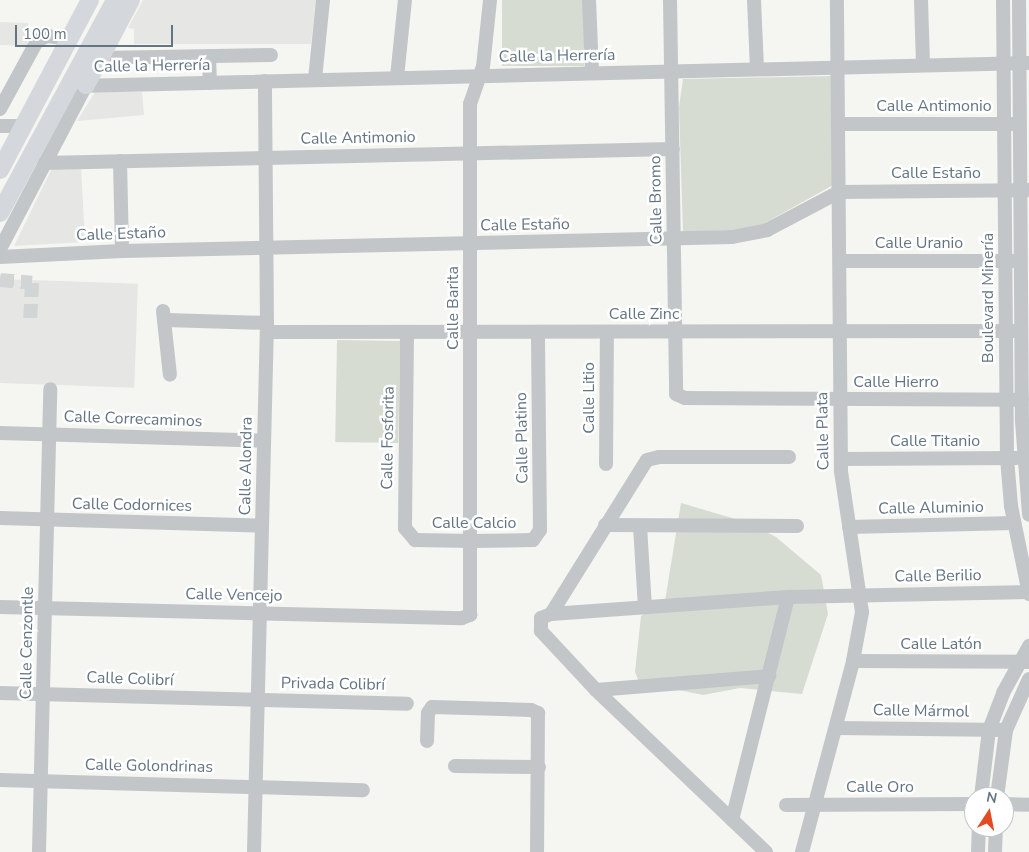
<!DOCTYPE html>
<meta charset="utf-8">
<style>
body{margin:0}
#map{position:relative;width:1029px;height:852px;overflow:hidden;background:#f5f5f1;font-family:"Nunito Sans",sans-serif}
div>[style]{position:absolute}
.built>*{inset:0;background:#e6e6e5;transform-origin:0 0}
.green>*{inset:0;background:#d6dcd2;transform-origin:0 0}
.minor-tunnel>*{height:14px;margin-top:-7px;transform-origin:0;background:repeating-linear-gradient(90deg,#d1d5d5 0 14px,transparent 0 21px)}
.minor>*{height:14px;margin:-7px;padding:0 7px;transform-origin:7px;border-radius:7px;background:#c2c6c9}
.major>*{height:18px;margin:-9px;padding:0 9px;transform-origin:9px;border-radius:9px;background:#d4d8dc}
span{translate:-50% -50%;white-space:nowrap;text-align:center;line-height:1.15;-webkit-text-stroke:5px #fff;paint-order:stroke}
.street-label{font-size:16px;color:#647582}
.north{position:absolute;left:964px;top:787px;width:50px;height:50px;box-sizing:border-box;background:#fff;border:1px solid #c1c8cd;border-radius:50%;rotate:11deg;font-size:14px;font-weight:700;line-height:20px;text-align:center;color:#647582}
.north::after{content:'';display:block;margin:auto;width:18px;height:22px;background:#e34c23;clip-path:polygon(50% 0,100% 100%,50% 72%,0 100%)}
.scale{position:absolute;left:15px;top:25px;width:158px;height:22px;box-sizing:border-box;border:2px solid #647582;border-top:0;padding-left:6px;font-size:15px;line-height:18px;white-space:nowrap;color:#647582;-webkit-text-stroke:4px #fff;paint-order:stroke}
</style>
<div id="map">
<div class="built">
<i style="clip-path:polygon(143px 0,316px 0,311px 44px,134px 44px,134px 29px,128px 28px)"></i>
<i style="left:28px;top:23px;width:23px;height:28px;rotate:92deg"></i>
<i style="clip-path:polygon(95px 92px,142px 92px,144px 115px,77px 121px)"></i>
<i style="clip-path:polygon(53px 166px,81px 166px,85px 242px,14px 246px)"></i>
<i style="left:0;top:279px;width:138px;height:104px;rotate:2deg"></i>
</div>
<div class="green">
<i style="left:502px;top:0;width:82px;height:66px"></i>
<i style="clip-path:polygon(832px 76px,835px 184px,754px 229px,683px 232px,679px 107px,683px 79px)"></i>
<i style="left:400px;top:341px;width:102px;height:63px;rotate:91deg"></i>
<i style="clip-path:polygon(681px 503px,749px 523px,776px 537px,821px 575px,828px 614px,802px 694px,740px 688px,703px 695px,639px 682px,635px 672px,641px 616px,665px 601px)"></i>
</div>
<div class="minor-tunnel">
<i style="left:0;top:280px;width:32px;rotate:5deg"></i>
<i style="left:32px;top:283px;width:41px;rotate:92.8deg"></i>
</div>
<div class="minor">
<i style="left:589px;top:0;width:73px;rotate:87.6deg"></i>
<i style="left:670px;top:0;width:394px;rotate:89.1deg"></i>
<i style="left:676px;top:394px;width:10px;rotate:24deg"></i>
<i style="left:685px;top:398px;width:337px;rotate:0.3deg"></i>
<i style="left:754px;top:0;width:69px;rotate:87.5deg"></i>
<i style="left:921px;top:0;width:65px;rotate:88.2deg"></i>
<i style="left:1003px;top:0;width:458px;rotate:89.5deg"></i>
<i style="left:1007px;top:458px;width:48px;rotate:85.2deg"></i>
<i style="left:1011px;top:506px;width:90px;rotate:78.4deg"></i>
<i style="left:1019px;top:0;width:421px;rotate:89.6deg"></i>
<i style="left:1022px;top:421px;width:94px;rotate:85.7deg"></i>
<i style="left:209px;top:56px;width:27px;rotate:88deg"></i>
<i style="left:100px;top:58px;width:171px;rotate:-1deg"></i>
<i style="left:397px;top:77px;width:77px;rotate:-84.1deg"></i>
<i style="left:315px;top:79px;width:79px;rotate:-84.2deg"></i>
<i style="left:78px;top:86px;width:951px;rotate:-1.39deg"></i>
<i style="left:0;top:109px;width:77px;rotate:-61.4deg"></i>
<i style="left:37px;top:41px;width:11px;rotate:-27deg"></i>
<i style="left:47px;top:36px;width:23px;rotate:7deg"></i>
<i style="left:840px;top:124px;width:173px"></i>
<i style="left:0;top:126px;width:24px"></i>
<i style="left:120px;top:161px;width:90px;rotate:88.7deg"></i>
<i style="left:44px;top:163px;width:629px;rotate:-1.28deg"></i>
<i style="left:0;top:249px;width:185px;rotate:-62.3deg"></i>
<i style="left:0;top:257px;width:122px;rotate:-2.8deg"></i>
<i style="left:122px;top:251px;width:610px;rotate:-1.31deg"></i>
<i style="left:732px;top:237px;width:36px;rotate:-11deg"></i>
<i style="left:767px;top:230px;width:81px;rotate:-27.8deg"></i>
<i style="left:839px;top:192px;width:190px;rotate:-0.6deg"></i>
<i style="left:840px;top:261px;width:173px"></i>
<i style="left:163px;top:311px;width:64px;rotate:83.8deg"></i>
<i style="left:166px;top:320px;width:101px;rotate:1.7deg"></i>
<i style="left:267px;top:332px;width:754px;rotate:-0.08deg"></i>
<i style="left:407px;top:332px;width:196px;rotate:90.6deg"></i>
<i style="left:405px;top:528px;width:16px;rotate:50deg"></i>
<i style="left:415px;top:540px;width:57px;rotate:1deg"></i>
<i style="left:472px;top:541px;width:61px;rotate:-0.9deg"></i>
<i style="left:533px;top:540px;width:12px;rotate:-55deg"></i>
<i style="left:540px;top:530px;width:198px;rotate:-90.6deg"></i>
<i style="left:0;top:433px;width:264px;rotate:1.7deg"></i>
<i style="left:841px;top:459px;width:175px;rotate:-0.3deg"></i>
<i style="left:606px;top:464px;width:132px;rotate:-89.6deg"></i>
<i style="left:0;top:518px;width:262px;rotate:1.7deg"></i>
<i style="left:605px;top:525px;width:192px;rotate:0.3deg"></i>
<i style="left:640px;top:526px;width:81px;rotate:86.5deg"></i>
<i style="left:849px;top:527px;width:165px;rotate:-1.4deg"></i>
<i style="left:0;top:607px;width:462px;rotate:1.4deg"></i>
<i style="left:462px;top:618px;width:9px;rotate:-21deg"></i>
<i style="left:470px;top:615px;width:511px;rotate:-90deg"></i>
<i style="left:470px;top:104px;width:39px;rotate:-71deg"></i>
<i style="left:483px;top:67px;width:67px;rotate:-84deg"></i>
<i style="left:551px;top:614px;width:181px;rotate:-58.1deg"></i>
<i style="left:647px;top:460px;width:12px;rotate:-14deg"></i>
<i style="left:659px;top:457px;width:130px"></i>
<i style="left:853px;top:661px;width:176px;rotate:0.3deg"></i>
<i style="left:596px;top:690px;width:174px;rotate:-4.6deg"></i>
<i style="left:0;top:693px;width:407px;rotate:1.5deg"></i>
<i style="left:836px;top:728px;width:170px;rotate:0.7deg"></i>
<i style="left:427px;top:741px;width:28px;rotate:-88deg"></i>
<i style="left:428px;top:713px;width:7px;rotate:-56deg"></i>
<i style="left:432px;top:707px;width:99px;rotate:1.7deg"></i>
<i style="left:531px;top:710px;width:8px;rotate:23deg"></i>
<i style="left:538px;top:713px;width:139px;rotate:90.4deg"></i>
<i style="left:455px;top:766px;width:84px;rotate:0.7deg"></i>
<i style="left:0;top:780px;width:363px;rotate:1.6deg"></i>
<i style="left:981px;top:797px;width:67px;rotate:-83.2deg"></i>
<i style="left:989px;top:730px;width:40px;rotate:-69deg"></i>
<i style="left:1003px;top:693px;width:54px;rotate:-61deg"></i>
<i style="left:997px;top:797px;width:68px;rotate:-82.3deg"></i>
<i style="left:1006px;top:730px;width:56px;rotate:-65.7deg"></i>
<i style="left:1004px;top:804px;width:25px;rotate:2deg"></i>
<i style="left:786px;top:805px;width:188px;rotate:-0.3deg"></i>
<i style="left:732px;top:820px;width:230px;rotate:-75.9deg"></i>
<i style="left:39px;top:852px;width:463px;rotate:-88.6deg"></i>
<i style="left:254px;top:852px;width:529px;rotate:-88.59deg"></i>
<i style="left:267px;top:323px;width:242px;rotate:-90.5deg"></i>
<i style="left:766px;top:852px;width:235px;rotate:-136.4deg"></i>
<i style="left:596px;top:690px;width:81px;rotate:-133deg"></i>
<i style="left:541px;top:631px;width:13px;rotate:-90deg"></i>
<i style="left:541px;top:618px;width:11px;rotate:-22deg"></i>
<i style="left:551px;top:614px;width:238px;rotate:-4.1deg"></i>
<i style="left:788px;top:597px;width:241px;rotate:-1.2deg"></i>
<i style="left:802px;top:852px;width:198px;rotate:-75deg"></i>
<i style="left:853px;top:661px;width:50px;rotate:-79.6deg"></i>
<i style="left:862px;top:612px;width:143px;rotate:-98.5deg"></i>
<i style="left:841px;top:471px;width:471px;rotate:-90.5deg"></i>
<i style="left:978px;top:852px;width:25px;rotate:-88deg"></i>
<i style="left:995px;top:852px;width:25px;rotate:-88deg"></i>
</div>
<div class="major">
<i style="left:86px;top:85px;width:96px;rotate:-62.1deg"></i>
<i style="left:0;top:170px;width:192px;rotate:-62.1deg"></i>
<i style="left:0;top:213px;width:242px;rotate:-61.6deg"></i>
</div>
<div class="street-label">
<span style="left:557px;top:56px;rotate:-1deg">Calle la Herrería</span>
<span style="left:152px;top:66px;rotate:-1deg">Calle la Herrería</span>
<span style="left:934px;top:106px">Calle Antimonio</span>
<span style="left:358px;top:138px;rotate:-1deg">Calle Antimonio</span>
<span style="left:936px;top:173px">Calle Estaño</span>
<span style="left:656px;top:200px;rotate:-91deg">Calle Bromo</span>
<span style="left:525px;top:225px;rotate:-1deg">Calle Estaño</span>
<span style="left:121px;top:234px;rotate:-2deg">Calle Estaño</span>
<span style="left:919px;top:243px">Calle Uranio</span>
<span style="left:988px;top:298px;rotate:-90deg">Boulevard Minería</span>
<span style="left:453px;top:308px;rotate:-90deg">Calle Barita</span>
<span style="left:644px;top:314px">Calle Zinc</span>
<span style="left:896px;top:382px">Calle Hierro</span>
<span style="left:589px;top:398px;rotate:-90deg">Calle Litio</span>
<span style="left:133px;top:419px;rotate:2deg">Calle Correcaminos</span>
<span style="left:823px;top:431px;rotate:-91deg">Calle Plata</span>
<span style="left:388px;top:438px;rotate:-89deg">Calle Fosforita</span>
<span style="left:522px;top:438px;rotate:-91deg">Calle Platino</span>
<span style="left:935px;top:441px">Calle Titanio</span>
<span style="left:246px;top:466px;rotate:-89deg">Calle Alondra</span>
<span style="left:132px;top:505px;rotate:1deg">Calle Codornices</span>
<span style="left:931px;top:508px;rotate:-1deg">Calle Aluminio</span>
<span style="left:474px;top:523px">Calle Calcio</span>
<span style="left:938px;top:576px;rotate:-1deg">Calle Berilio</span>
<span style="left:234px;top:595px;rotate:1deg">Calle Vencejo</span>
<span style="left:27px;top:643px;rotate:-89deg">Calle Cenzontle</span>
<span style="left:941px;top:644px">Calle Latón</span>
<span style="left:130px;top:679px;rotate:2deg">Calle Colibrí</span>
<span style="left:333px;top:684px;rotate:1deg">Privada Colibrí</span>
<span style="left:921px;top:711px;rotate:1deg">Calle Mármol</span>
<span style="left:149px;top:766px;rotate:1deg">Calle Golondrinas</span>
<span style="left:880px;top:787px">Calle Oro</span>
</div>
<div class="north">N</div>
<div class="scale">100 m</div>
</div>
